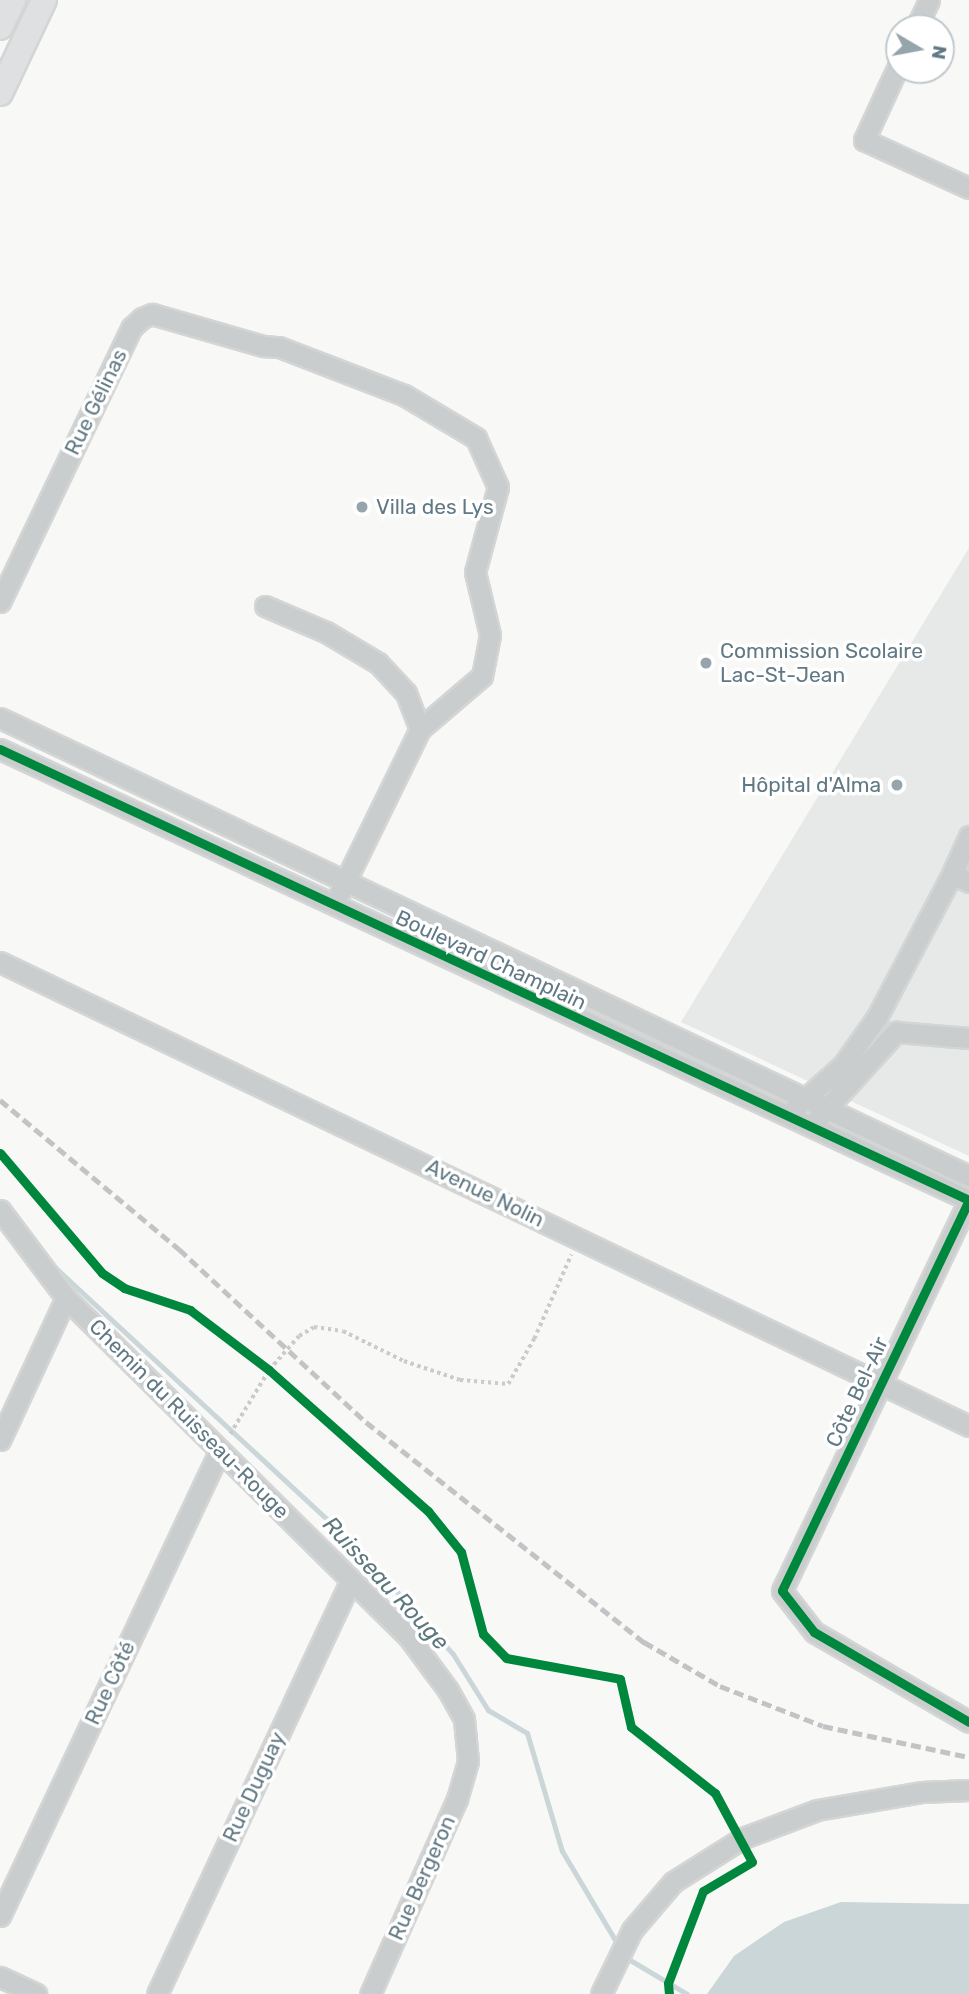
<!DOCTYPE html>
<meta charset="utf-8">
<style>
body{margin:0}
#map{position:relative;width:969px;height:1994px;overflow:hidden;background:#f8f8f7;font-family:Rubik,sans-serif}
div>[style]{position:absolute}
.built>*{inset:0;background:#e6e9e8}
.water>*{inset:0;background:#cad6d8}
.stream>*{height:5px;margin:-2.5px;padding:0 2.5px;transform-origin:2.5px;border-radius:2.5px;background:#cad6d8}
.path>*{height:3.5px;margin-top:-1.75px;transform-origin:0;background:repeating-linear-gradient(90deg,#c9cbcc 0 3.5px,transparent 0 7px)}
.roads{filter:drop-shadow(2px 0 #d4d5d5) drop-shadow(-2px 0 #d4d5d5) drop-shadow(0 2px #d4d5d5) drop-shadow(0 -2px #d4d5d5)}
.minor>*{height:19px;margin:-9.5px;padding:0 9.5px;transform-origin:9.5px;border-radius:9.5px;background:#cacdcd}
.major>*{height:24px;margin:-12px;padding:0 12px;transform-origin:12px;border-radius:12px;background:#dfe0e1}
.rail>*{height:5px;margin-top:-2.5px;transform-origin:0;background:repeating-linear-gradient(90deg,#c1c3c4 0 10px,transparent 0 15px)}
.cycleway>*{height:9px;margin:-4.5px;padding:0 4.5px;transform-origin:4.5px;border-radius:4.5px;background:#00873e}
.dots>*{width:19px;height:19px;translate:-50% -50%;box-sizing:border-box;border:4px solid #fff;border-radius:50%}
span{translate:-50% -50%;white-space:nowrap;text-align:center;line-height:1.15;-webkit-text-stroke:7px #fff;paint-order:stroke}
.street-label{font-size:21px;color:#617984}
.poi-label{font-size:21px;color:#617984}
.left{translate:0 -50%;text-align:left}
.right{translate:-100% -50%;text-align:right}
.water-label{font-size:23px;color:#5c787e;font-style:italic}
.north{position:absolute;left:885px;top:14px;width:70px;height:70px;box-sizing:border-box;background:#fff;border:2px solid #c0c9ce;border-radius:50%;rotate:100deg;font-size:19px;font-weight:700;line-height:28px;text-align:center;color:#617984}
.north::after{content:'';display:block;margin:auto;width:24px;height:32px;background:#96a5ac;clip-path:polygon(50% 0,100% 100%,50% 72%,0 100%)}
</style>
<div id="map">
<div class="built">
<i style="clip-path:polygon(969px 548px,969px 1156px,681px 1022px)"></i>
</div>
<div class="water">
<i style="clip-path:polygon(841px 1902px,969px 1904px,969px 1994px,707px 1994px,734px 1956px,784px 1922px)"></i>
</div>
<div class="stream">
<i style="left:47px;top:1260px;width:421px;rotate:42.8deg"></i>
<i style="left:356px;top:1546px;width:145px;rotate:48.1deg"></i>
<i style="left:453px;top:1654px;width:66px;rotate:58deg"></i>
<i style="left:488px;top:1710px;width:45px;rotate:30.5deg"></i>
<i style="left:527px;top:1733px;width:123px;rotate:73.5deg"></i>
<i style="left:562px;top:1851px;width:109px;rotate:59.2deg"></i>
<i style="left:625px;top:1957px;width:72px;rotate:30.8deg"></i>
</div>
<div class="path">
<i style="left:230px;top:1434px;width:75px;rotate:-58.6deg"></i>
<i style="left:269px;top:1370px;width:45px;rotate:-48.6deg"></i>
<i style="left:299px;top:1336px;width:17px;rotate:-31deg"></i>
<i style="left:314px;top:1327px;width:29px;rotate:8deg"></i>
<i style="left:343px;top:1331px;width:68px;rotate:26.2deg"></i>
<i style="left:404px;top:1361px;width:59px;rotate:18.7deg"></i>
<i style="left:460px;top:1380px;width:48px;rotate:4.8deg"></i>
<i style="left:508px;top:1384px;width:52px;rotate:-60deg"></i>
<i style="left:534px;top:1339px;width:92px;rotate:-66.2deg"></i>
</div>
<div class="roads">
<div class="minor">
<i style="left:916px;top:28px;width:31px;rotate:-65deg"></i>
<i style="left:899px;top:64px;width:84px;rotate:114.7deg"></i>
<i style="left:864px;top:140px;width:115px;rotate:24.6deg"></i>
<i style="left:0;top:602px;width:304px;rotate:-64.4deg"></i>
<i style="left:131px;top:328px;width:15px;rotate:-42deg"></i>
<i style="left:142px;top:318px;width:11px;rotate:-22deg"></i>
<i style="left:152px;top:314px;width:116px;rotate:16.1deg"></i>
<i style="left:263px;top:346px;width:16px;rotate:4deg"></i>
<i style="left:279px;top:347px;width:134px;rotate:21deg"></i>
<i style="left:404px;top:395px;width:84px;rotate:30.8deg"></i>
<i style="left:476px;top:438px;width:54px;rotate:65.8deg"></i>
<i style="left:498px;top:487px;width:88px;rotate:105.1deg"></i>
<i style="left:475px;top:572px;width:65px;rotate:76.6deg"></i>
<i style="left:490px;top:635px;width:42px;rotate:101deg"></i>
<i style="left:482px;top:676px;width:82px;rotate:139.5deg"></i>
<i style="left:265px;top:606px;width:66px;rotate:23.1deg"></i>
<i style="left:326px;top:632px;width:61px;rotate:30.8deg"></i>
<i style="left:378px;top:663px;width:41px;rotate:47deg"></i>
<i style="left:406px;top:693px;width:39px;rotate:69deg"></i>
<i style="left:420px;top:729px;width:182px;rotate:116.1deg"></i>
<i style="left:0;top:718px;width:1072px;rotate:25.3deg"></i>
<i style="left:0;top:749px;width:1069px;rotate:24.96deg"></i>
<i style="left:969px;top:1200px;width:433px;rotate:115.6deg"></i>
<i style="left:782px;top:1591px;width:52px;rotate:52deg"></i>
<i style="left:814px;top:1632px;width:179px;rotate:30.1deg"></i>
<i style="left:952px;top:874px;width:42px;rotate:-65.9deg"></i>
<i style="left:0;top:962px;width:1074px;rotate:25.59deg"></i>
<i style="left:795px;top:1108px;width:64px;rotate:-41.9deg"></i>
<i style="left:843px;top:1065px;width:59px;rotate:-54.7deg"></i>
<i style="left:877px;top:1017px;width:161px;rotate:-62.3deg"></i>
<i style="left:952px;top:874px;width:19px;rotate:25deg"></i>
<i style="left:817px;top:1119px;width:118px;rotate:-47.8deg"></i>
<i style="left:896px;top:1032px;width:73px;rotate:4.7deg"></i>
<i style="left:0;top:1210px;width:110px;rotate:53.1deg"></i>
<i style="left:66px;top:1298px;width:481px;rotate:44.7deg"></i>
<i style="left:408px;top:1636px;width:67px;rotate:53.5deg"></i>
<i style="left:448px;top:1690px;width:33px;rotate:61deg"></i>
<i style="left:464px;top:1719px;width:42px;rotate:84.6deg"></i>
<i style="left:468px;top:1761px;width:40px;rotate:106deg"></i>
<i style="left:457px;top:1799px;width:214px;rotate:114deg"></i>
<i style="left:0;top:1440px;width:157px;rotate:-65.1deg"></i>
<i style="left:0;top:1916px;width:515px;rotate:-64.73deg"></i>
<i style="left:0;top:1977px;width:40px;rotate:25deg"></i>
<i style="left:157px;top:1994px;width:457px;rotate:-64.9deg"></i>
<i style="left:601px;top:1994px;width:71px;rotate:-64.2deg"></i>
<i style="left:632px;top:1930px;width:63px;rotate:-49.5deg"></i>
<i style="left:673px;top:1882px;width:83px;rotate:-32.2deg"></i>
<i style="left:743px;top:1838px;width:79px;rotate:-20.7deg"></i>
<i style="left:817px;top:1810px;width:107px;rotate:-9.7deg"></i>
<i style="left:922px;top:1792px;width:47px;rotate:-2.4deg"></i>
</div>
<div class="major">
<i style="left:0;top:27px;width:30px;rotate:-64deg"></i>
<i style="left:0;top:93px;width:103px;rotate:-64.7deg"></i>
</div>
</div>
<div class="rail">
<i style="left:0;top:1100px;width:233px;rotate:39.8deg"></i>
<i style="left:179px;top:1249px;width:255px;rotate:42.8deg"></i>
<i style="left:366px;top:1422px;width:355px;rotate:38.4deg"></i>
<i style="left:644px;top:1642px;width:88px;rotate:30.1deg"></i>
<i style="left:720px;top:1686px;width:110px;rotate:21.2deg"></i>
<i style="left:823px;top:1726px;width:149px;rotate:12deg"></i>
</div>
<div class="cycleway">
<i style="left:0;top:749px;width:1069px;rotate:24.96deg"></i>
<i style="left:969px;top:1200px;width:433px;rotate:115.6deg"></i>
<i style="left:782px;top:1591px;width:52px;rotate:52deg"></i>
<i style="left:814px;top:1632px;width:179px;rotate:30.1deg"></i>
<i style="left:0;top:1153px;width:157px;rotate:49.6deg"></i>
<i style="left:102px;top:1273px;width:27px;rotate:34deg"></i>
<i style="left:124px;top:1288px;width:70px;rotate:18.4deg"></i>
<i style="left:190px;top:1310px;width:99px;rotate:37.2deg"></i>
<i style="left:269px;top:1370px;width:213px;rotate:41.6deg"></i>
<i style="left:428px;top:1511px;width:53px;rotate:51.2deg"></i>
<i style="left:461px;top:1552px;width:85px;rotate:75deg"></i>
<i style="left:483px;top:1634px;width:33px;rotate:46deg"></i>
<i style="left:506px;top:1658px;width:116px;rotate:10.4deg"></i>
<i style="left:620px;top:1679px;width:49px;rotate:77.1deg"></i>
<i style="left:631px;top:1727px;width:107px;rotate:38.2deg"></i>
<i style="left:715px;top:1793px;width:78px;rotate:61.8deg"></i>
<i style="left:752px;top:1862px;width:57px;rotate:149.4deg"></i>
<i style="left:703px;top:1891px;width:98px;rotate:110.8deg"></i>
<i style="left:668px;top:1983px;width:11px;rotate:85deg"></i>
</div>
<div class="dots">
<i style="left:362px;top:507px;background:#96a5ac"></i>
<i style="left:706px;top:663px;background:#96a5ac"></i>
<i style="left:897px;top:785px;background:#96a5ac"></i>
</div>
<div class="street-label">
<span style="left:96px;top:402px;rotate:-64deg">Rue Gélinas</span>
<span style="left:491px;top:960px;rotate:25deg">Boulevard Champlain</span>
<span style="left:485px;top:1193px;rotate:26deg">Avenue Nolin</span>
<span style="left:857px;top:1392px;rotate:-65deg">Côte Bel-Air</span>
<span style="left:189px;top:1419px;rotate:45deg">Chemin du Ruisseau-Rouge</span>
<span style="left:110px;top:1683px;rotate:-65deg">Rue Côté</span>
<span style="left:254px;top:1787px;rotate:-65deg">Rue Duguay</span>
<span style="left:422px;top:1878px;rotate:-66deg">Rue Bergeron</span>
</div>
<div class="poi-label">
<span class="left" style="left:376px;top:507px">Villa des Lys</span>
<span class="left" style="left:720px;top:663px">Commission Scolaire<br>Lac-St-Jean</span>
<span class="right" style="left:881px;top:785px">Hôpital d'Alma</span>
</div>
<div class="water-label">
<span style="left:386px;top:1583px;rotate:47deg">Ruisseau Rouge</span>
</div>
<div class="north">N</div>
</div>
